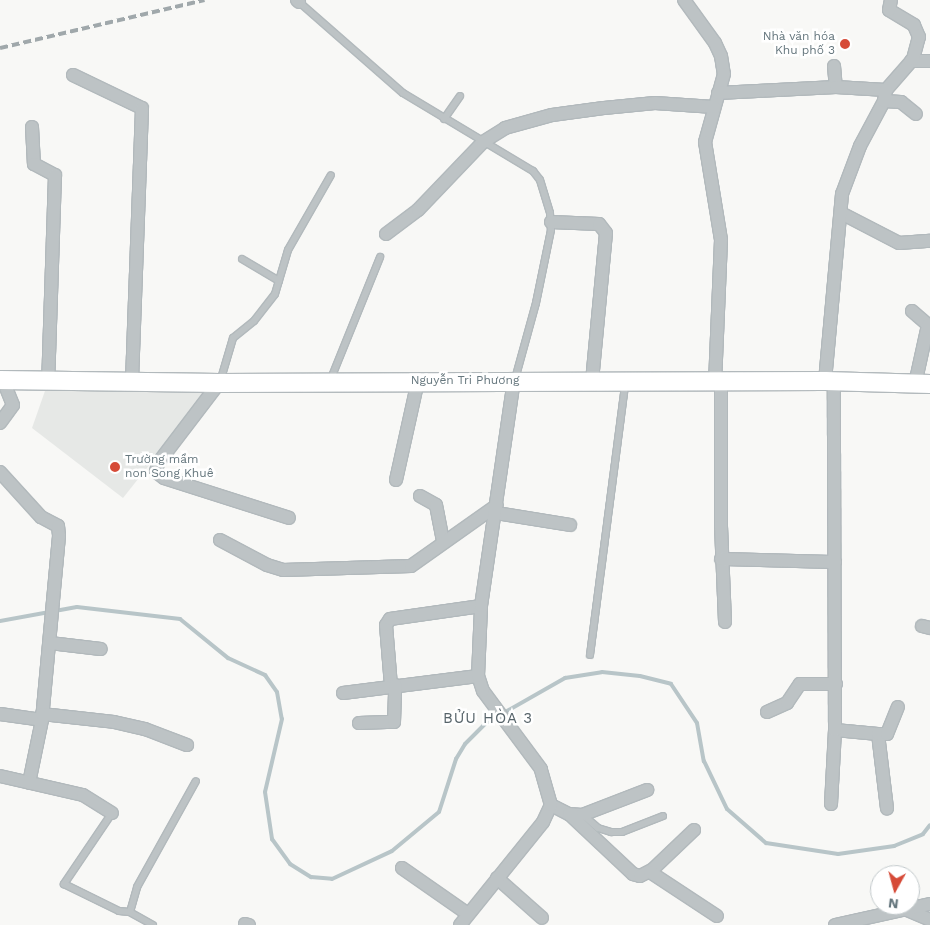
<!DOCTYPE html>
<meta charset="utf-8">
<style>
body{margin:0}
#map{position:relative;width:930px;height:925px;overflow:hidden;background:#f8f8f6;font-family:"Work Sans",sans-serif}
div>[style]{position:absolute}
.built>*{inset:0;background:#e6e8e6}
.stream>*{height:4px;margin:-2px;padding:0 2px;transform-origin:2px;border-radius:2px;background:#b8c5c8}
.roads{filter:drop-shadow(1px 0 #b2b9bc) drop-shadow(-1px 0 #b2b9bc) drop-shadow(0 1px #b2b9bc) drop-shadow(0 -1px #b2b9bc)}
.service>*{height:6px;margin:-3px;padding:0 3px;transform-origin:3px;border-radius:3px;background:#bdc3c5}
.minor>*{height:12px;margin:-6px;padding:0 6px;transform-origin:6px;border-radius:6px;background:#bdc3c5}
.secondary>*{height:18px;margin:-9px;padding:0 9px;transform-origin:9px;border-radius:9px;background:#fff}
.rail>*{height:4px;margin-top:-2px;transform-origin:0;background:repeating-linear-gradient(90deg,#a0a8ab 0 8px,transparent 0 12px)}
.dots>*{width:14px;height:14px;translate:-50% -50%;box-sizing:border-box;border:2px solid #fff;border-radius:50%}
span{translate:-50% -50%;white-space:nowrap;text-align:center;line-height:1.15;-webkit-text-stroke:5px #fff;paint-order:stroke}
.poi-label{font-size:12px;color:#66777e}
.right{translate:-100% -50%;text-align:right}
.left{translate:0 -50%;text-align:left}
.street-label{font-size:12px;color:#66777e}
.quarter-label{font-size:15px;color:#57646a;letter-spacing:1px}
.north{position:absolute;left:870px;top:865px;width:50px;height:50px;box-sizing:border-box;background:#fff;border:1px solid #c2c9cb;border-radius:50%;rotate:187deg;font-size:14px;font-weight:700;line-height:20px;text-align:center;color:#66777e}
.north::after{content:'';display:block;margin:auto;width:18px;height:22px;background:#d64b38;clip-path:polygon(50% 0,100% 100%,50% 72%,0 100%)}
</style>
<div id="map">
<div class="built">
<i style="clip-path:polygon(46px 388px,208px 391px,123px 498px,32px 428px)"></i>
</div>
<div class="stream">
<i style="left:0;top:621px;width:78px;rotate:-10.3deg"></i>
<i style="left:77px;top:607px;width:104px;rotate:6.6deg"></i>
<i style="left:180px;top:619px;width:62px;rotate:39.1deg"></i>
<i style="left:228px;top:658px;width:41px;rotate:24.7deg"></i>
<i style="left:265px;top:675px;width:21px;rotate:55deg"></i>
<i style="left:277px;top:692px;width:27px;rotate:80deg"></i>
<i style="left:282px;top:719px;width:75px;rotate:103.1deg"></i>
<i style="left:265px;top:792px;width:48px;rotate:81.5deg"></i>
<i style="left:272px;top:839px;width:31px;rotate:54deg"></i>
<i style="left:290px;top:864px;width:25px;rotate:32deg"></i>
<i style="left:311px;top:877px;width:21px;rotate:5deg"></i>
<i style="left:332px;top:879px;width:66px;rotate:-25deg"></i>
<i style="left:392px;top:851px;width:61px;rotate:-39.7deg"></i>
<i style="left:439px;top:812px;width:56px;rotate:-72.2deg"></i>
<i style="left:456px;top:759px;width:17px;rotate:-59deg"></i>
<i style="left:465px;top:744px;width:30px;rotate:-45deg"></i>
<i style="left:486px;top:723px;width:91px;rotate:-29.7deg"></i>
<i style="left:565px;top:678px;width:37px;rotate:-9deg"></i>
<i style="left:602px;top:672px;width:38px;rotate:6deg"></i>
<i style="left:640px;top:676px;width:32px;rotate:14deg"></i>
<i style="left:671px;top:684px;width:47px;rotate:56.3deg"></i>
<i style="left:697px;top:723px;width:39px;rotate:80deg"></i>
<i style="left:704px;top:761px;width:53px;rotate:64.4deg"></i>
<i style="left:727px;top:809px;width:52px;rotate:41.1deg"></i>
<i style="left:766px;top:843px;width:73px;rotate:8.7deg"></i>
<i style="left:838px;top:854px;width:57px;rotate:-8.1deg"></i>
<i style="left:894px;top:846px;width:31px;rotate:-22deg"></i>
<i style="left:923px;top:834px;width:11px;rotate:-52deg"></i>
</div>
<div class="roads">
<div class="service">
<i style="left:299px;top:2px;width:138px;rotate:41.2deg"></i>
<i style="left:403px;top:93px;width:152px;rotate:31deg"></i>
<i style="left:533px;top:171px;width:11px;rotate:52deg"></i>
<i style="left:540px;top:180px;width:34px;rotate:73deg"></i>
<i style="left:550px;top:213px;width:17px;rotate:87deg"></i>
<i style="left:551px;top:230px;width:75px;rotate:101.6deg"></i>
<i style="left:536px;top:303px;width:79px;rotate:105.4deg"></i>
<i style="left:444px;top:119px;width:28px;rotate:-55deg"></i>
<i style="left:242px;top:259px;width:43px;rotate:30.7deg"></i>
<i style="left:330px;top:381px;width:134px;rotate:-68deg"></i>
<i style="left:220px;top:382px;width:46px;rotate:-73.5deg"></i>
<i style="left:233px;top:338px;width:27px;rotate:-39deg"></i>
<i style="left:254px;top:321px;width:34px;rotate:-52deg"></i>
<i style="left:275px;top:294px;width:46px;rotate:-73.5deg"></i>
<i style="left:288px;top:250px;width:86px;rotate:-60.2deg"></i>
<i style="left:590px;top:655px;width:273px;rotate:-82.6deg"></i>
<i style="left:112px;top:813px;width:86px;rotate:124.1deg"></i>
<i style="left:64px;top:884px;width:61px;rotate:26.1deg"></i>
<i style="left:119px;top:911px;width:11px;rotate:5deg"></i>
<i style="left:583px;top:815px;width:20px;rotate:41deg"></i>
<i style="left:598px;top:828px;width:14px;rotate:17deg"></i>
<i style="left:611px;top:832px;width:11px"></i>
<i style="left:622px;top:832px;width:44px;rotate:-21.3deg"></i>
<i style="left:153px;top:925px;width:26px;rotate:-151deg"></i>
<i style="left:130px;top:912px;width:26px;rotate:-74deg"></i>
<i style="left:137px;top:887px;width:121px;rotate:-60.9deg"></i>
</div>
<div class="minor">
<i style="left:297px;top:0;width:3px;rotate:45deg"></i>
<i style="left:684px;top:0;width:53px;rotate:54.2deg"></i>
<i style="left:715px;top:43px;width:14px;rotate:65deg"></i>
<i style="left:721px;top:56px;width:18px;rotate:81deg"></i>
<i style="left:724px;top:74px;width:71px;rotate:105.6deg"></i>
<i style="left:705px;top:142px;width:99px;rotate:80.7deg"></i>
<i style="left:721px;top:240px;width:142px;rotate:92.4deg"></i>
<i style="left:911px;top:61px;width:19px"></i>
<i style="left:834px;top:66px;width:21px;rotate:85deg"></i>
<i style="left:73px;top:75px;width:76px;rotate:25.6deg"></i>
<i style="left:142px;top:108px;width:274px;rotate:92.1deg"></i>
<i style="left:718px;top:93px;width:118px;rotate:-2.9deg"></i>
<i style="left:836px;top:87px;width:50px;rotate:3.4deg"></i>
<i style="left:886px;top:90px;width:41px;rotate:-48.9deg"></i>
<i style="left:913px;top:59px;width:23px;rotate:-75deg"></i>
<i style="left:919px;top:37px;width:13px;rotate:-113deg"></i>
<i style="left:914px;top:25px;width:29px;rotate:-149deg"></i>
<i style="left:889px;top:10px;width:10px;rotate:-79deg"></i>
<i style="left:884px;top:101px;width:17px;rotate:3deg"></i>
<i style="left:901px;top:102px;width:19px;rotate:39deg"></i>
<i style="left:32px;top:127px;width:37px;rotate:87deg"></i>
<i style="left:34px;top:164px;width:24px;rotate:28deg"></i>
<i style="left:55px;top:175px;width:206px;rotate:91.9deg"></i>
<i style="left:841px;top:213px;width:65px;rotate:27.3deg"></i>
<i style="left:899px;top:243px;width:31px;rotate:-4deg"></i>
<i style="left:551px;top:222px;width:48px;rotate:2.4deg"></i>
<i style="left:599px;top:224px;width:11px;rotate:52deg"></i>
<i style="left:606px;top:233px;width:148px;rotate:95.4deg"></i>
<i style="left:386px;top:234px;width:40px;rotate:-37deg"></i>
<i style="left:418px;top:210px;width:94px;rotate:-46.3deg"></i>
<i style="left:483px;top:142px;width:26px;rotate:-32deg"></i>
<i style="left:505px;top:128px;width:49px;rotate:-15.5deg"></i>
<i style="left:552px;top:115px;width:52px;rotate:-7.7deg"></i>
<i style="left:604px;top:108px;width:51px;rotate:-5.6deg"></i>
<i style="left:655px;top:103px;width:59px;rotate:3.9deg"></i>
<i style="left:912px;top:311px;width:21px;rotate:41deg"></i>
<i style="left:928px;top:325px;width:60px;rotate:102.4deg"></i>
<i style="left:825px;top:381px;width:188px;rotate:-84.8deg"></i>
<i style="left:842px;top:194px;width:51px;rotate:-69.4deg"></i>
<i style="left:860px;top:146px;width:51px;rotate:-61.9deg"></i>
<i style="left:884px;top:101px;width:11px;rotate:-80deg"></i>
<i style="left:721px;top:382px;width:144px;rotate:90deg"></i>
<i style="left:721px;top:526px;width:96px;rotate:87.6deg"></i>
<i style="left:219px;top:383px;width:101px;rotate:127.3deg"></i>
<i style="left:158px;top:463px;width:9px;rotate:103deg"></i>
<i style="left:156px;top:472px;width:10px;rotate:37deg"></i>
<i style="left:164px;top:478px;width:131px;rotate:17.7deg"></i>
<i style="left:0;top:423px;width:22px;rotate:-54deg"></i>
<i style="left:13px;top:405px;width:27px;rotate:-112deg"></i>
<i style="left:0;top:472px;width:61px;rotate:47.7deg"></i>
<i style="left:41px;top:517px;width:19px;rotate:28deg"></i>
<i style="left:58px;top:526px;width:10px;rotate:84deg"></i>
<i style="left:59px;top:536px;width:185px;rotate:95.3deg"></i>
<i style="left:42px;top:720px;width:64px;rotate:101.7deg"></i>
<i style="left:396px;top:480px;width:101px;rotate:-77.5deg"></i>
<i style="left:420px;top:496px;width:18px;rotate:29deg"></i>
<i style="left:436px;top:505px;width:38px;rotate:79deg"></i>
<i style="left:496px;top:513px;width:75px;rotate:9.2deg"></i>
<i style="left:220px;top:540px;width:53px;rotate:28deg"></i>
<i style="left:267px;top:565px;width:17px;rotate:17deg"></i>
<i style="left:283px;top:570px;width:128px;rotate:-1.8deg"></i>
<i style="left:411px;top:566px;width:105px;rotate:-35.3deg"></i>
<i style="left:721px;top:559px;width:114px;rotate:1.5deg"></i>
<i style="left:922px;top:626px;width:8px;rotate:14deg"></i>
<i style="left:50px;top:643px;width:51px;rotate:6.7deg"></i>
<i style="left:391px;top:686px;width:61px;rotate:-94.7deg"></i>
<i style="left:386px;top:625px;width:7px;rotate:-56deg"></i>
<i style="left:390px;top:619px;width:92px;rotate:-8.1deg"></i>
<i style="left:343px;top:693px;width:136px;rotate:-7.2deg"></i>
<i style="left:767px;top:712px;width:22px;rotate:-24deg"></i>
<i style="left:787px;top:703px;width:23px;rotate:-56deg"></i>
<i style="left:800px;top:684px;width:36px"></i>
<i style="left:0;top:714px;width:42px;rotate:8.1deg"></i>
<i style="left:42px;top:714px;width:72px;rotate:6.3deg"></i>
<i style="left:114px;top:722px;width:32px;rotate:13deg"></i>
<i style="left:145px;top:729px;width:45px;rotate:20.9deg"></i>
<i style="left:359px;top:723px;width:35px;rotate:-2deg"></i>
<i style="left:394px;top:722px;width:37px;rotate:-88deg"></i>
<i style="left:835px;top:730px;width:43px;rotate:5.3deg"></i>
<i style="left:878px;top:734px;width:75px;rotate:83.1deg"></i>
<i style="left:878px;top:734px;width:9px"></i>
<i style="left:887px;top:734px;width:29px;rotate:-68deg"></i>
<i style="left:0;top:776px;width:85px;rotate:12.9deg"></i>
<i style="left:83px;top:795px;width:34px;rotate:32deg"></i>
<i style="left:831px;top:804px;width:74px;rotate:-86.9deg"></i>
<i style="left:835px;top:730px;width:347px;rotate:-90.2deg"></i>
<i style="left:551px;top:805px;width:20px;rotate:27deg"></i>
<i style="left:569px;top:814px;width:13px;rotate:4deg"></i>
<i style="left:582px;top:815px;width:70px;rotate:-21deg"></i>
<i style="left:569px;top:814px;width:88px;rotate:43.2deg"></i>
<i style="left:633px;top:874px;width:7px;rotate:16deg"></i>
<i style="left:640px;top:876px;width:13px;rotate:-27deg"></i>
<i style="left:652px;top:870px;width:58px;rotate:-43.6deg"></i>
<i style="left:402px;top:868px;width:80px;rotate:34.9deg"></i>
<i style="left:650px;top:872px;width:80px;rotate:33.3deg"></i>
<i style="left:497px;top:878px;width:60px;rotate:41.6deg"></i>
<i style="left:907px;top:910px;width:25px;rotate:23deg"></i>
<i style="left:245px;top:924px;width:4px;rotate:14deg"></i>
<i style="left:460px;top:925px;width:132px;rotate:-51.1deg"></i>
<i style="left:543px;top:822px;width:19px;rotate:-65deg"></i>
<i style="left:551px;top:805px;width:37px;rotate:-106deg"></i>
<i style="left:541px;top:769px;width:97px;rotate:-126.6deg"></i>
<i style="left:483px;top:691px;width:16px;rotate:-108deg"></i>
<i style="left:478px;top:676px;width:70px;rotate:-87.5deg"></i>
<i style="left:481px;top:606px;width:227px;rotate:-81.7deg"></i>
<i style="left:835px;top:925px;width:97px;rotate:-12.5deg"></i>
</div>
<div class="secondary">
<i style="left:0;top:380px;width:219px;rotate:0.8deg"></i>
<i style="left:219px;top:383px;width:606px;rotate:-0.19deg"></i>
<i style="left:825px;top:381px;width:105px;rotate:1.6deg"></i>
</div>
</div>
<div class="rail">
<i style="left:0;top:48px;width:210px;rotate:-13.2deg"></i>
</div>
<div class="dots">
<i style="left:845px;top:44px;background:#d64b38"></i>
<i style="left:115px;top:467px;background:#d64b38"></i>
</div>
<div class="poi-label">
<span class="right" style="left:835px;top:44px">Nhà văn hóa<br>Khu phố 3</span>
<span class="left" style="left:125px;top:467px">Trường mầm<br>non Song Khuê</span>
</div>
<div class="street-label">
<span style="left:465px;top:381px">Nguyễn Tri Phương</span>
</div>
<div class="quarter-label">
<span style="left:488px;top:719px">BỬU HÒA 3</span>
</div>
<div class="north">N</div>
</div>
